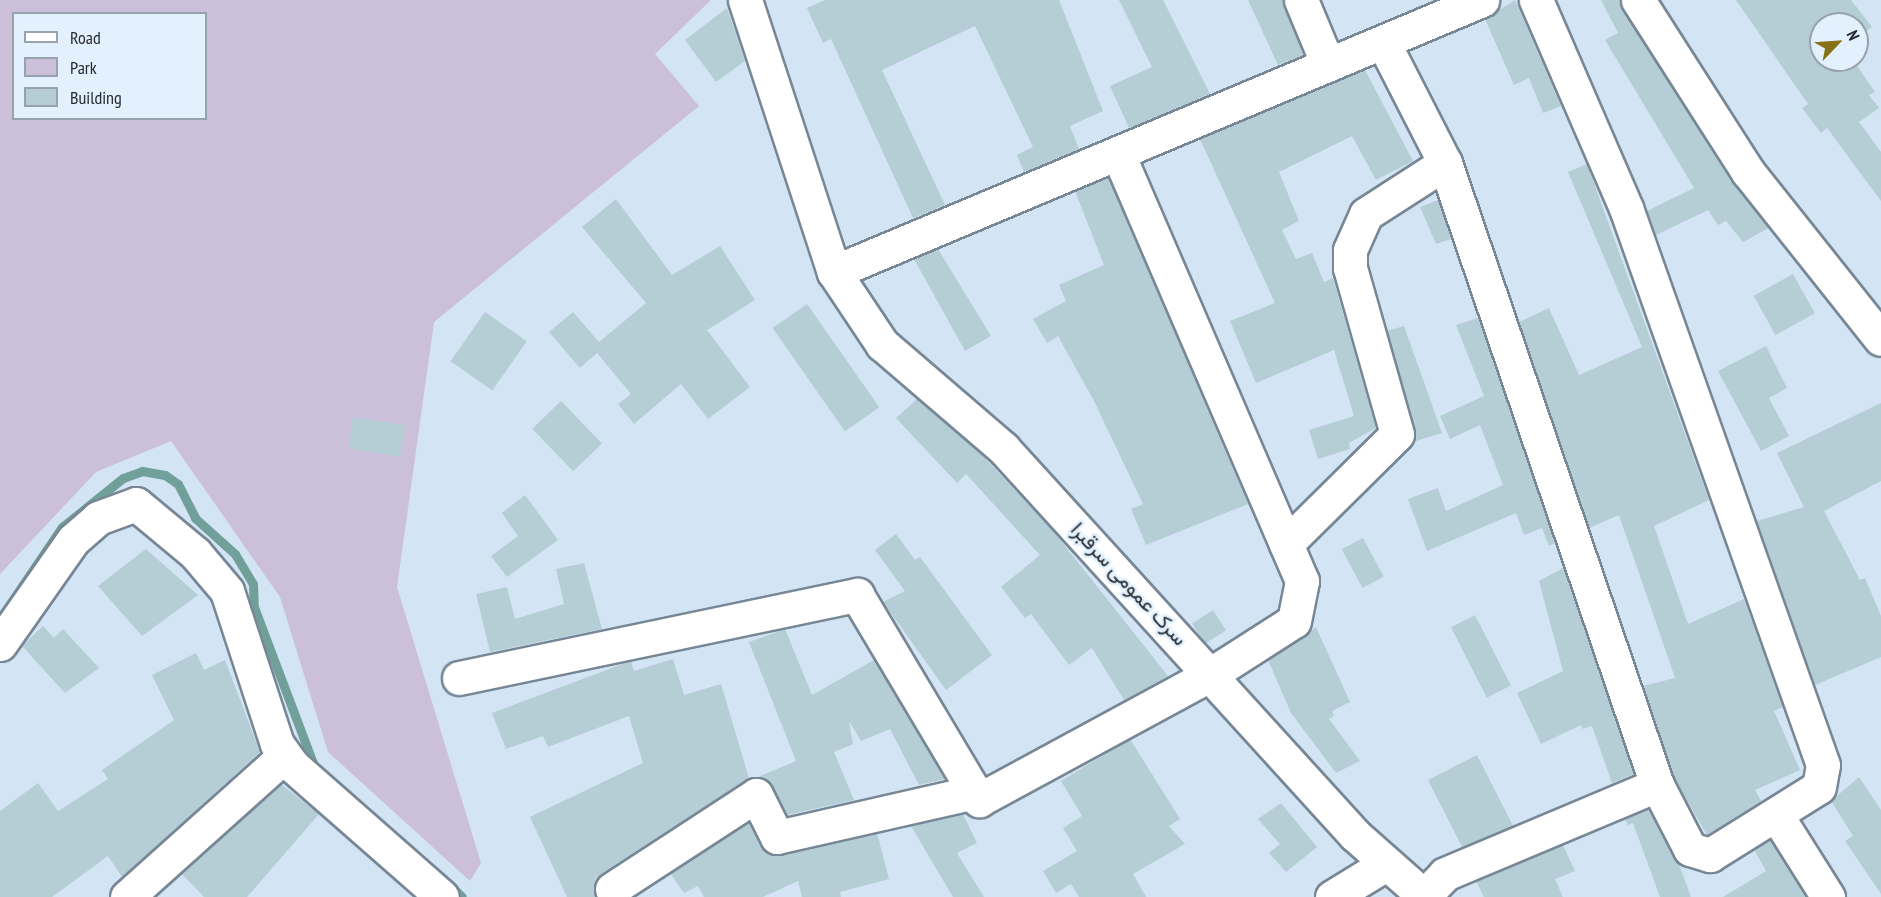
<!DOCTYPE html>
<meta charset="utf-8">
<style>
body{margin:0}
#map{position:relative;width:1881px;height:897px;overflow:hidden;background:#d3e4f4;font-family:"PT Sans Narrow",Vazirmatn,sans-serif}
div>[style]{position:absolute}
.green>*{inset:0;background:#ccbfda}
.stream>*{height:9px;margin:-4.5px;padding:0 4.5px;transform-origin:4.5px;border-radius:4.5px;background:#71a09a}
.building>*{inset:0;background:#b5ced5;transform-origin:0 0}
.roads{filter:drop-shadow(2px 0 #778795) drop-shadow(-2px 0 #778795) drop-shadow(0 2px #778795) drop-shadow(0 -2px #778795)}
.minor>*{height:33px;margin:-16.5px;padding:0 16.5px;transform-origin:16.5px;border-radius:16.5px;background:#fff}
span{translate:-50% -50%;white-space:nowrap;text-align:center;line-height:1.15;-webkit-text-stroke:5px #e3f1fe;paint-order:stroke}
.street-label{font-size:21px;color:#252b31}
.legend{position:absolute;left:12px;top:12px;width:195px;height:108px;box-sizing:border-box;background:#e3f1fe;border:2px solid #97a2ac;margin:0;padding:8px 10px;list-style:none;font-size:18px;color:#252b31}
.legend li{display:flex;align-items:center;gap:12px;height:30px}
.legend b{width:30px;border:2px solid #97a2ac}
.north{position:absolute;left:1809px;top:12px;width:60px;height:60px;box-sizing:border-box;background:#e3f1fe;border:2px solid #97a2ac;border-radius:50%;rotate:65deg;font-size:16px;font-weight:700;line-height:24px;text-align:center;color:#252b31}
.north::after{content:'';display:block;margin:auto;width:21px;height:27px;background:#877315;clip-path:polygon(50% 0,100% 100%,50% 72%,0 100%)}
</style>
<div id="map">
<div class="green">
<i style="clip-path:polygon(evenodd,0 0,711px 0,655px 54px,699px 106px,434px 322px,397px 587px,481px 863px,470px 881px,328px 752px,280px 597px,171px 441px,96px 472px,0 574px,0 0,14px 14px,206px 14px,206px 118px,14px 118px,14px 14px)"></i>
</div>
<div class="stream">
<i style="left:3px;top:614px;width:105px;rotate:-55.9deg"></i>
<i style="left:62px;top:527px;width:78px;rotate:-38.8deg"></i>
<i style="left:123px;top:478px;width:20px;rotate:-20deg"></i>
<i style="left:142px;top:471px;width:23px;rotate:10deg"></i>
<i style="left:165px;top:475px;width:16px;rotate:35deg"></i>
<i style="left:178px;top:484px;width:38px;rotate:63deg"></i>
<i style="left:195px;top:518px;width:54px;rotate:42deg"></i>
<i style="left:235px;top:554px;width:35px;rotate:59deg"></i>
<i style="left:253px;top:584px;width:23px;rotate:88deg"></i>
<i style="left:254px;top:607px;width:170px;rotate:69.3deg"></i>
<i style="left:449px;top:884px;width:18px;rotate:45deg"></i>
</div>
<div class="building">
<i style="clip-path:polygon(825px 0,1059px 0,1103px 111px,1070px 126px,1079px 149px,1024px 172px,1017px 155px,1033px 147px,975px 26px,882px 70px,945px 205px,913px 218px,831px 39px,823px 43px,807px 8px)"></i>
<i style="clip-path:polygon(1119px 0,1163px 0,1210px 94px,1129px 128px,1110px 86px,1152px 67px)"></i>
<i style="clip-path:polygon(1248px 0,1283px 0,1303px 55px,1278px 65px)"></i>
<i style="clip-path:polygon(1515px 0,1561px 106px,1543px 113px,1529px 78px,1514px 85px,1485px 19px)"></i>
<i style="clip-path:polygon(1601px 0,1619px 0,1732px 182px,1769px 228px,1743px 242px,1726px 221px,1718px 225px,1708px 210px,1656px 235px,1647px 211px,1694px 188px,1605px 40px,1618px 33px)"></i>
<i style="clip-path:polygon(1736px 0,1851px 0,1872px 27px,1857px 39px,1857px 24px,1821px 24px,1821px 60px,1853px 60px,1875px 92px,1869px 95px,1879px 108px,1859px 122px,1881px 152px,1881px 201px,1827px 128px,1821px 133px,1802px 108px,1808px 104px)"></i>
<i style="clip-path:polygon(727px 8px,745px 61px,716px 82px,685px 40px)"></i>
<i style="clip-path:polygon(1365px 70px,1413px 161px,1376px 180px,1352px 136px,1279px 172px,1299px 221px,1282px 230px,1296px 259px,1312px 253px,1324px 282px,1333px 278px,1376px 428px,1349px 443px,1350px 449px,1318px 459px,1309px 430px,1354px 416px,1334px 350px,1256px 383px,1230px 321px,1275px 303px,1200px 139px)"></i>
<i style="clip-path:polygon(1587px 164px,1709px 500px,1654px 526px,1688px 624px,1744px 599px,1783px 707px,1774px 711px,1800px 770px,1755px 790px,1761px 801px,1707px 835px,1674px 778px,1643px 686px,1675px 678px,1619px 515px,1589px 528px,1519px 322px,1549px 308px,1579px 375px,1642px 347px,1568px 172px)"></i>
<i style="clip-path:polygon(1108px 177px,1248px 504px,1146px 545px,1131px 509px,1143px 504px,1094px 401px,1058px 336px,1047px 343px,1033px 319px,1066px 301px,1059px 285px,1104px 265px,1075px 191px)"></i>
<i style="clip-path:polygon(616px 199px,672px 275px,720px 246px,755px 300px,707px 330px,750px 387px,708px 419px,681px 384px,634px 424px,618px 404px,631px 394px,597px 353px,580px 368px,549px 332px,573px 312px,599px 342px,646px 303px,582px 227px)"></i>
<i style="clip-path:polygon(1438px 200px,1451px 239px,1436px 244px,1420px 207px)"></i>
<i style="clip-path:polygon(938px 249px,991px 336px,965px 351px,914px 259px)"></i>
<i style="left:1793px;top:274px;width:45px;height:45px;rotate:61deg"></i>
<i style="left:807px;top:304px;width:126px;height:42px;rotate:55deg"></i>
<i style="left:485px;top:312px;width:51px;height:60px;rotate:35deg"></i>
<i style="clip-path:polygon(1478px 318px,1555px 543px,1549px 546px,1542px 528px,1524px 535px,1516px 513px,1427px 551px,1408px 499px,1438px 488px,1446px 511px,1503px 485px,1480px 425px,1450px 439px,1440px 416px,1484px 396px,1456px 325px)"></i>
<i style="clip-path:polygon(1404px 326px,1442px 433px,1413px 442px,1415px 429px,1387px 331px)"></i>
<i style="clip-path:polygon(1766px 346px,1787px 388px,1769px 398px,1789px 436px,1761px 451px,1718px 371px)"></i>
<i style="clip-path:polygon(917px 399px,983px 456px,1054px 532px,1168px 676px,1124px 700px,1092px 648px,1069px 665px,1031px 614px,1025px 618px,1001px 587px,1040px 555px,966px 474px,957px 483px,896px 418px)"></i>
<i style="left:561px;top:401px;width:59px;height:40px;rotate:46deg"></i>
<i style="clip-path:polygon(1881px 403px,1881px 481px,1824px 511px,1860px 580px,1865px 578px,1881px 616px,1881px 657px,1815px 685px,1757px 521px,1804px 507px,1777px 453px)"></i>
<i style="left:353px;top:417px;width:53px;height:32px;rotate:9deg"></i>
<i style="clip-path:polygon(525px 495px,558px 540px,507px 577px,491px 556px,518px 536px,502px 513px)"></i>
<i style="clip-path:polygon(896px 534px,915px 560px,920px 557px,992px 655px,946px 690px,883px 602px,905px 591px,875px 550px)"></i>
<i style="left:1363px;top:538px;width:44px;height:24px;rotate:62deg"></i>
<i style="clip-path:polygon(146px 549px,198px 595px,142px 636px,98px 586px)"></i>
<i style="clip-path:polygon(584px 563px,602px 629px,490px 652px,476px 594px,507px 587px,515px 619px,564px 604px,556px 569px)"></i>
<i style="clip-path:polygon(1563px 568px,1634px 774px,1612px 783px,1592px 726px,1583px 729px,1581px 725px,1541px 744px,1517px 693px,1563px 671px,1539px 581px)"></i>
<i style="left:1213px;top:610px;width:24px;height:25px;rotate:57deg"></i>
<i style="left:1475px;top:615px;width:79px;height:27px;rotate:63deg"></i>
<i style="clip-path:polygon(43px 626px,54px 638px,63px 629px,99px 668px,65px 693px,22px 646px)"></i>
<i style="clip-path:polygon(1316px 627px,1350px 702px,1332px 711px,1334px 716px,1329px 719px,1360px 761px,1336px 773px,1291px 713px,1268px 660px)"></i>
<i style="clip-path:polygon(785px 629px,812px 695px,874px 660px,945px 779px,919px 785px,890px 729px,861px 741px,849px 721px,853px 744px,834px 752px,854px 800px,787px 815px,772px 786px,758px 777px,796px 761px,749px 642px)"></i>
<i style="clip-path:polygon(196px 653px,204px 670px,225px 660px,260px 752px,122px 877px,108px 856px,52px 897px,0 897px,0 811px,38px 783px,58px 811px,108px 779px,102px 770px,174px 720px,152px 675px)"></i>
<i style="clip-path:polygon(673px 659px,684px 695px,721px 684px,749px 778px,602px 873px,595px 879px,595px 897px,567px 897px,530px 817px,643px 763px,629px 716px,548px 747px,543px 736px,506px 749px,492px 713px,625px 663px,631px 661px,634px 671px)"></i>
<i style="clip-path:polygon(1130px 739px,1180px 819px,1169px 826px,1185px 844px,1133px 874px,1146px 897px,1079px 897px,1071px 884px,1056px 893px,1043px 871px,1077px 851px,1063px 828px,1082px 816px,1061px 781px)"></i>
<i style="left:1477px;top:755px;width:79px;height:55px;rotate:63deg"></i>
<i style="clip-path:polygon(1859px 777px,1881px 810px,1881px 894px,1845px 841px,1853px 836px,1831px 801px)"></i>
<i style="clip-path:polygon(281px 784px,319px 814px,247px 897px,204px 897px,181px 873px)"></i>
<i style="clip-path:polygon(1281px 803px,1317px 847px,1286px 872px,1269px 853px,1280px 844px,1258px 819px)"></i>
<i style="clip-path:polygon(1648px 809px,1679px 864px,1691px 897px,1660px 897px,1633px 823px,1628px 825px,1625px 819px)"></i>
<i style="clip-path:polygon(963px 814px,977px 843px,957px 853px,984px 897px,953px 897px,911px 826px)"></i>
<i style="clip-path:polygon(749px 822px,760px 846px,773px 855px,877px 833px,889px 879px,840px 892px,841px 897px,802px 897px,798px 881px,763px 897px,704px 897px,698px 886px,684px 893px,670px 873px)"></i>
<i style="clip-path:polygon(1770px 840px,1806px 897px,1723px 897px,1766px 871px,1754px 849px)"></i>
<i style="clip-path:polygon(1563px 845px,1575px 871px,1555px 879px,1563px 897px,1484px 897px,1476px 881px)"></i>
</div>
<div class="roads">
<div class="minor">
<i style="left:745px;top:0;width:286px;rotate:71.9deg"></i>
<i style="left:834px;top:272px;width:87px;rotate:56.3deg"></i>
<i style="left:882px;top:344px;width:160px;rotate:40.7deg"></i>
<i style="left:1003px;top:448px;width:523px;rotate:47.71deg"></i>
<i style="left:1355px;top:835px;width:94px;rotate:41.5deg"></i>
<i style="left:1301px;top:0;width:70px;rotate:67.4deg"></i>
<i style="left:1638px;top:0;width:204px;rotate:57.4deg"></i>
<i style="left:1748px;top:172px;width:213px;rotate:51.5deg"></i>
<i style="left:1383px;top:42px;width:136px;rotate:62.9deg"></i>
<i style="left:1445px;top:163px;width:657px;rotate:71.18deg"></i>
<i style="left:1657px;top:785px;width:72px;rotate:62.7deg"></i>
<i style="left:1690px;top:849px;width:21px;rotate:17deg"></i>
<i style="left:1710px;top:855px;width:128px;rotate:-32deg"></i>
<i style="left:1819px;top:787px;width:22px;rotate:-80deg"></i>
<i style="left:1823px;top:765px;width:591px;rotate:-109.48deg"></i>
<i style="left:1626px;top:208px;width:227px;rotate:-113.4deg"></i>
<i style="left:834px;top:272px;width:703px;rotate:-22.77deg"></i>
<i style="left:1286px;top:544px;width:156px;rotate:-44.7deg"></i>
<i style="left:1397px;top:434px;width:173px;rotate:-105.8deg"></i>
<i style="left:1350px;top:268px;width:18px;rotate:-90deg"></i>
<i style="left:1350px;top:250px;width:39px;rotate:-66deg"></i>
<i style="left:1366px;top:214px;width:94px;rotate:-32.8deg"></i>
<i style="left:0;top:644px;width:127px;rotate:-54.9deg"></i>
<i style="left:73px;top:540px;width:33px;rotate:-41deg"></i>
<i style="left:98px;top:518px;width:40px;rotate:-20.2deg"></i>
<i style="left:136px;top:504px;width:77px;rotate:39.7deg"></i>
<i style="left:195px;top:553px;width:50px;rotate:49.9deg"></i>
<i style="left:227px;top:591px;width:161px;rotate:71.9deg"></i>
<i style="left:277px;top:744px;width:27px;rotate:54deg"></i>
<i style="left:293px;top:766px;width:198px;rotate:41.3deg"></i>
<i style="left:459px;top:678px;width:407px;rotate:-11.8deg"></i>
<i style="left:857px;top:595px;width:239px;rotate:59.2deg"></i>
<i style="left:979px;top:800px;width:264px;rotate:-28.5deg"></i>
<i style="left:1211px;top:674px;width:98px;rotate:-32.6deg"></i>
<i style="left:1294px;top:621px;width:41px;rotate:-78.7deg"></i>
<i style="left:1302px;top:581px;width:466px;rotate:-113.3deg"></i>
<i style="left:1777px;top:816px;width:96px;rotate:57.8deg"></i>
<i style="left:612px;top:889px;width:172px;rotate:-33.1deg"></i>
<i style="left:756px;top:795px;width:47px;rotate:63.4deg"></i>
<i style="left:777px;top:837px;width:198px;rotate:-12.8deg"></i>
<i style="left:1424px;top:896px;width:30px;rotate:-46deg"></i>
<i style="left:1445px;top:874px;width:230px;rotate:-22.8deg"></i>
<i style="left:127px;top:897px;width:212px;rotate:-41.9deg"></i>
<i style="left:1332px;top:897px;width:63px;rotate:-31.4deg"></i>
</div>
</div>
<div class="street-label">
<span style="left:1129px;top:584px;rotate:47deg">سرک عمومی سرقبرا</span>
</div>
<ul class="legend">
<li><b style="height:8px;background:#fff"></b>Road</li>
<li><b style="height:16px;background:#ccbfda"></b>Park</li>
<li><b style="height:16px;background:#b5ced5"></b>Building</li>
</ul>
<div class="north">N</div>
</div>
